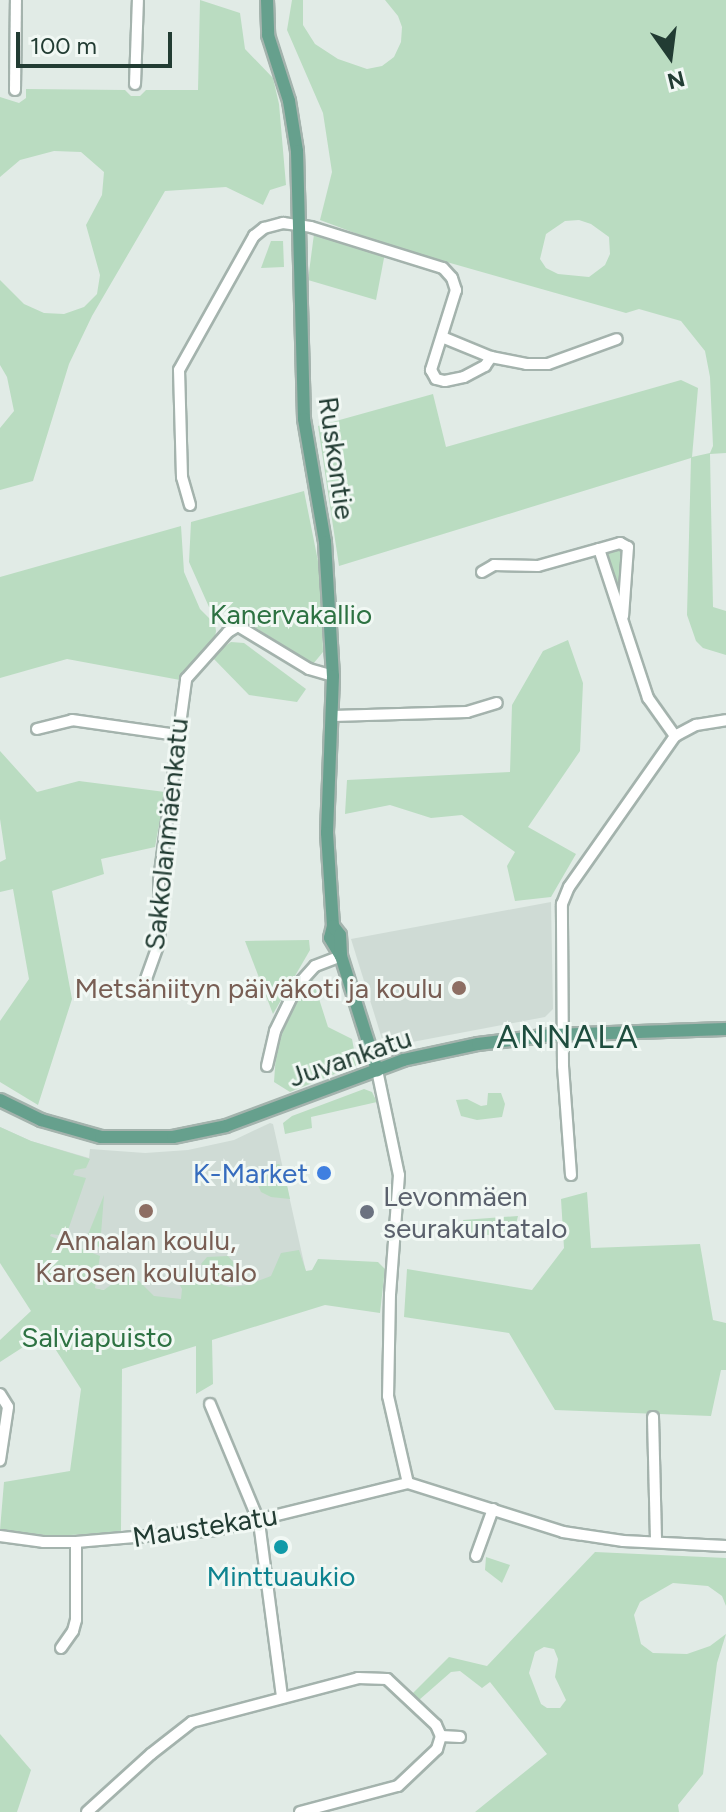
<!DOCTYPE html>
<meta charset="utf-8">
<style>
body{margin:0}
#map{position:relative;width:726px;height:1812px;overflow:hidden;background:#e1ebe6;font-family:Figtree,sans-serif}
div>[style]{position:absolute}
.built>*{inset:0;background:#cfdbd5}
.green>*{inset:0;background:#badcc1}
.roads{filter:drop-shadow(2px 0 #a4b3ad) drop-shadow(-2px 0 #a4b3ad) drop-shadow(0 2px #a4b3ad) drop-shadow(0 -2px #a4b3ad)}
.minor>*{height:10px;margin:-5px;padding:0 5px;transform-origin:5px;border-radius:5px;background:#fff}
.major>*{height:12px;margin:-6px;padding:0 6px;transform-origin:6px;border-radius:6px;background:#66a08d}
.dots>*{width:22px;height:22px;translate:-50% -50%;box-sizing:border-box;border:4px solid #f1f8f4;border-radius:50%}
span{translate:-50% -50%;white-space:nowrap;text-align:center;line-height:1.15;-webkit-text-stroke:6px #f1f8f4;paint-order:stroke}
.street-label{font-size:28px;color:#223c33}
.park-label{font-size:28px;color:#2d7242}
.education-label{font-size:28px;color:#785e54}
.right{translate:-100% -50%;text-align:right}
.shop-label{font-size:28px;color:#366cbe}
.worship-label{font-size:28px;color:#5b616d}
.left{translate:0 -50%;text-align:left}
.culture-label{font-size:28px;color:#0d838f}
.quarter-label{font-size:32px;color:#1e4d3e;letter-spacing:2px}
.north{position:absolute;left:630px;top:16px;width:80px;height:80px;-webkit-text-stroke:6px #f1f8f4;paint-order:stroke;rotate:166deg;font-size:22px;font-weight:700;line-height:32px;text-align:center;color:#223c33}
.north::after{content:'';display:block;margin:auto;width:28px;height:36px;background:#223c33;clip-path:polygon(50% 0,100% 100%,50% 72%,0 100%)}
.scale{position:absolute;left:16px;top:32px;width:156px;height:36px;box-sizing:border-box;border:4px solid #223c33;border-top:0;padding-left:10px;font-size:24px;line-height:28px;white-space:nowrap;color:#223c33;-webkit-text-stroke:6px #f1f8f4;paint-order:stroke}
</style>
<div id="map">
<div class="built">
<i style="clip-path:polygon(551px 902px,553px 1009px,545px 1017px,391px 1046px,383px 1042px,351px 939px)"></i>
<i style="clip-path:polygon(270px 1123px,273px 1124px,306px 1272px,179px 1305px,95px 1288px,21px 1232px,0 1127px,31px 1141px,89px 1158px,90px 1149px,145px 1153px,188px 1150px,234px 1140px)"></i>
</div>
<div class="green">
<i style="clip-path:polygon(200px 0,240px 13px,245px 49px,273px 78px,279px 104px,286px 185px,270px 190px,263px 205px,226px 187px,165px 191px,92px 316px,69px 364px,33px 481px,0 490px,0 428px,14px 411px,7px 377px,0 365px,0 280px,24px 304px,44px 313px,64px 314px,84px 307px,97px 294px,100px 275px,86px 225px,102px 195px,104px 172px,81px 152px,54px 151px,20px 160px,0 177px,0 97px,19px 103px,26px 98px,26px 89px,125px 90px,131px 96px,140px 96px,146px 90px,198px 90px)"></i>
<i style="clip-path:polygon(evenodd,292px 0,303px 0,303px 25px,315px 44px,338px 59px,367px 69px,382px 66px,394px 57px,401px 42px,402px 27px,398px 16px,385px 0,726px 0,726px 453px,710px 454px,713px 607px,726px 611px,726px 655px,703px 648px,696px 641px,687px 615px,691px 458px,339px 566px,318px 426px,433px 394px,446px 447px,681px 380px,698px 388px,692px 457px,710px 453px,713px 446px,710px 377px,705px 351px,681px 321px,639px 309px,626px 313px,387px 245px,320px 220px,332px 172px,323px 113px,287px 30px,292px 0,579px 220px,591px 224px,609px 237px,610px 254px,605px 265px,589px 277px,558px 274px,546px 268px,540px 259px,546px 234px,565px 221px,579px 220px)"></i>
<i style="clip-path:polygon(314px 234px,385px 253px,376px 300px,308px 280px)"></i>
<i style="clip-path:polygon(271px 241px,283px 241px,284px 267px,261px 268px)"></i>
<i style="clip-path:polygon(304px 491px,320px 571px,323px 652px,313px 664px,234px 614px,209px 607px,189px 562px,191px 522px)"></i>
<i style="clip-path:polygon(181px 526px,184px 572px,200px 609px,215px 624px,216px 631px,215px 638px,180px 680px,67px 659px,0 678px,0 577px)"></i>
<i style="clip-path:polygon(621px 546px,624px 548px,620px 599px,605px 552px)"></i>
<i style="clip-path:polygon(568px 640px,583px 683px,580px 751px,528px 827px,576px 854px,551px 897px,515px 901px,507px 866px,515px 852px,462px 815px,431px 818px,390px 805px,345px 814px,347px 780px,510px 772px,512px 705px,543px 651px)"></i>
<i style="clip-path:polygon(231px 642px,244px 643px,306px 689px,297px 702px,249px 695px,211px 656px)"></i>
<i style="clip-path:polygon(0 751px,37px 792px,79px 781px,165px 792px,155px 847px,101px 859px,104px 874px,52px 891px,72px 999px,38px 1105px,0 1082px,0 1021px,29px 979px,13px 889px,0 892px,0 862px,6px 859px,0 819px)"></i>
<i style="clip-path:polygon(309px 940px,310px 950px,273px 1014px,245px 941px)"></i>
<i style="clip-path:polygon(313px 980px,328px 1027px,352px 1039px,357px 1065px,290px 1092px,274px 1082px,277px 1039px,302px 987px)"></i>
<i style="clip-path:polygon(364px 1089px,372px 1092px,377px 1102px,311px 1117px,312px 1128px,285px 1134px,283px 1123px,292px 1116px)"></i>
<i style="clip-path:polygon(488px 1093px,501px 1093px,505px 1104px,502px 1117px,477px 1120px,461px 1116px,456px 1100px,467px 1099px,481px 1106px,487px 1105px)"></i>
<i style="clip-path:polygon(0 1127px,31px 1141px,90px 1159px,86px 1168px,75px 1170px,73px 1175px,86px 1178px,66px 1236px,51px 1234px,50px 1236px,100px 1256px,95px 1288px,104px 1290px,124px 1275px,139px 1281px,154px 1296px,181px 1299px,182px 1289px,177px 1280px,180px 1275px,194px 1270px,205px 1281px,230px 1287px,247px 1285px,271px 1276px,281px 1253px,299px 1250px,306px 1271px,312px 1270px,318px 1259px,378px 1262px,385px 1269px,380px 1313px,325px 1305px,212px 1340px,213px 1384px,196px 1394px,196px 1346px,122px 1369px,121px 1532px,54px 1536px,0 1530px,4px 1482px,70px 1471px,81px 1389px,45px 1333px,0 1362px,0 1340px,31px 1311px,0 1263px)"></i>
<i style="clip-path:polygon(279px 1164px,284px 1171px,290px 1199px,271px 1197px,261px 1192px,251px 1170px)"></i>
<i style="clip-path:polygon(587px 1192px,591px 1248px,700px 1244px,713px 1320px,726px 1323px,726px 1370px,721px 1370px,711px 1416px,555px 1410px,509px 1333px,404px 1317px,407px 1269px,532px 1290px,564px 1248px,561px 1199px)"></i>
<i style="clip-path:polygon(104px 1195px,100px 1247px,99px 1247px,85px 1242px)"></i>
<i style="clip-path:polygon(518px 1216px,514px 1232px,508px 1237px,468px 1233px,463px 1220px)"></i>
<i style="clip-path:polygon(228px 1256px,242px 1272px,233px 1279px,212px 1276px,201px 1264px,207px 1257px)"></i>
<i style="clip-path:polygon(evenodd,595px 1552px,726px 1558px,726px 1606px,722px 1596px,708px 1586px,673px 1583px,640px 1602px,634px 1615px,641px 1644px,653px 1653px,687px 1654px,710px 1646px,726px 1634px,717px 1663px,703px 1774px,678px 1805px,679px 1812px,475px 1812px,547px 1754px,490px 1682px,482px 1688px,460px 1671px,451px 1672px,419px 1700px,412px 1694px,449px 1657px,487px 1666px,595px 1552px,544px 1647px,554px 1649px,558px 1659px,555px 1677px,566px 1700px,560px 1708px,547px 1708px,541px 1704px,529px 1673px,535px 1652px,544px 1647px)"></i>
<i style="clip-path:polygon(486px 1557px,510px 1565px,502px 1583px,485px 1570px)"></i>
<i style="clip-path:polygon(0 1734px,31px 1770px,17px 1812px,0 1812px)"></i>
</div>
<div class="roads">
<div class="minor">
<i style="left:135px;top:84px;width:84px;rotate:-88deg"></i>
<i style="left:15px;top:90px;width:90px;rotate:-89.4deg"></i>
<i style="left:442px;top:337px;width:53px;rotate:22.2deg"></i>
<i style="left:491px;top:357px;width:36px;rotate:11deg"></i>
<i style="left:526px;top:364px;width:22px"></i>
<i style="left:548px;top:364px;width:73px;rotate:-19.9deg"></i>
<i style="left:190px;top:505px;width:29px;rotate:-106deg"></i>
<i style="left:182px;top:477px;width:107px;rotate:-91.6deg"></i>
<i style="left:179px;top:370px;width:154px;rotate:-60.8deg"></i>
<i style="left:254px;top:236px;width:13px;rotate:-39deg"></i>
<i style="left:264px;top:228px;width:20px;rotate:-15deg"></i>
<i style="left:283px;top:223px;width:28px;rotate:8deg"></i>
<i style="left:311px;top:227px;width:138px;rotate:17.3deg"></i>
<i style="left:443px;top:268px;width:13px;rotate:48deg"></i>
<i style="left:452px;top:278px;width:13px;rotate:72deg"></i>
<i style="left:456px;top:290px;width:84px;rotate:107.4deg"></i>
<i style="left:431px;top:370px;width:10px;rotate:61deg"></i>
<i style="left:436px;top:379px;width:9px;rotate:13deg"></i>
<i style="left:445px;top:381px;width:19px;rotate:-12deg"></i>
<i style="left:464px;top:377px;width:24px;rotate:-28deg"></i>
<i style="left:485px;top:366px;width:11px;rotate:-56deg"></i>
<i style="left:599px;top:549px;width:22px;rotate:-16deg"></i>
<i style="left:620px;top:543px;width:9px;rotate:27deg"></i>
<i style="left:628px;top:547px;width:69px;rotate:94.1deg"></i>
<i style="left:482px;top:572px;width:14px;rotate:-30deg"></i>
<i style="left:494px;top:565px;width:44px;rotate:1.3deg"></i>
<i style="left:538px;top:566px;width:63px;rotate:-15.6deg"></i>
<i style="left:599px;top:549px;width:157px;rotate:71.8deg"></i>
<i style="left:648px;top:698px;width:47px;rotate:54.6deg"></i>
<i style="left:333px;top:716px;width:134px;rotate:-1.7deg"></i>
<i style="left:467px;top:712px;width:31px;rotate:-17deg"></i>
<i style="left:37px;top:729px;width:36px;rotate:-14deg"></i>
<i style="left:72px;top:720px;width:106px;rotate:8.1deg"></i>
<i style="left:146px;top:979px;width:41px;rotate:-70.3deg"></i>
<i style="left:160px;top:940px;width:60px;rotate:-91deg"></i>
<i style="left:159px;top:880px;width:203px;rotate:-82.3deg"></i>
<i style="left:186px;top:679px;width:63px;rotate:-48.2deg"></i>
<i style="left:228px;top:632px;width:12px;rotate:-31deg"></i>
<i style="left:238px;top:626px;width:83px;rotate:31.2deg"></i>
<i style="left:309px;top:669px;width:25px;rotate:16deg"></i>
<i style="left:267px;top:1066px;width:36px;rotate:-77deg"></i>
<i style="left:275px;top:1031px;width:50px;rotate:-63.9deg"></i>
<i style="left:297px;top:986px;width:27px;rotate:-48deg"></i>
<i style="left:315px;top:966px;width:28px;rotate:-21deg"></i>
<i style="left:377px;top:1070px;width:107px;rotate:78.2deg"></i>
<i style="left:399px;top:1175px;width:119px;rotate:94.3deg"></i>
<i style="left:390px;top:1294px;width:102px;rotate:91.1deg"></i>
<i style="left:388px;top:1396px;width:89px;rotate:77.1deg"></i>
<i style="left:571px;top:1175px;width:109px;rotate:-94.2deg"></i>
<i style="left:563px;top:1066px;width:162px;rotate:-90.4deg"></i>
<i style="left:562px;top:904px;width:18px;rotate:-68deg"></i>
<i style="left:569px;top:887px;width:184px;rotate:-54.9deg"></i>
<i style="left:675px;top:736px;width:24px;rotate:-28deg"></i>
<i style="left:696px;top:725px;width:30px;rotate:-9deg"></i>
<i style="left:0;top:1394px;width:15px;rotate:58deg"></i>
<i style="left:8px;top:1407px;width:54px;rotate:98.6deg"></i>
<i style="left:210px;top:1404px;width:128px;rotate:67.4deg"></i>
<i style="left:259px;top:1522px;width:177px;rotate:82.5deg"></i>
<i style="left:653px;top:1417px;width:125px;rotate:88.6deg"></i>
<i style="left:0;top:1536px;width:43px;rotate:7.9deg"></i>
<i style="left:43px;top:1542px;width:33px"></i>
<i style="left:76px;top:1542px;width:141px;rotate:-4.9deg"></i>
<i style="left:216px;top:1530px;width:198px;rotate:-13.8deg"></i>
<i style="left:408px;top:1483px;width:163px;rotate:17.5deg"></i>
<i style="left:563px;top:1532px;width:61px;rotate:8.5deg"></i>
<i style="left:623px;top:1541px;width:103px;rotate:2.8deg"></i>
<i style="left:476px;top:1556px;width:50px;rotate:-70.1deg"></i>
<i style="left:61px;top:1648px;width:21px;rotate:-55deg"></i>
<i style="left:73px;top:1631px;width:11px;rotate:-75deg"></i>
<i style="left:76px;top:1620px;width:78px;rotate:-90deg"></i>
<i style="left:87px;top:1812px;width:86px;rotate:-42.2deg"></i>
<i style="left:151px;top:1754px;width:52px;rotate:-38deg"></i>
<i style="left:192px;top:1722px;width:172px;rotate:-14.8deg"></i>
<i style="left:358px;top:1678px;width:29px;rotate:2deg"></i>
<i style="left:387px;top:1679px;width:67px;rotate:43.2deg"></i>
<i style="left:436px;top:1725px;width:12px;rotate:66deg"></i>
<i style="left:441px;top:1736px;width:19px;rotate:3deg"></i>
<i style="left:300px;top:1812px;width:101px;rotate:-14.9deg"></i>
<i style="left:398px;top:1786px;width:54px;rotate:-43.5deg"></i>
<i style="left:437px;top:1749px;width:14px;rotate:-73deg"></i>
</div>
<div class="major">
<i style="left:267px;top:0;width:35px;rotate:88deg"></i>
<i style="left:268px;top:35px;width:69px;rotate:72.3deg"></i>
<i style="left:289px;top:101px;width:51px;rotate:80.9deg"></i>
<i style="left:297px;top:151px;width:268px;rotate:88.5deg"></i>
<i style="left:304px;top:419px;width:125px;rotate:80.3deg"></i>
<i style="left:325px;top:542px;width:134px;rotate:86.6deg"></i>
<i style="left:333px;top:676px;width:157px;rotate:92.2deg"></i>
<i style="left:327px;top:833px;width:93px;rotate:86.3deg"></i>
<i style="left:333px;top:926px;width:12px;rotate:104deg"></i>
<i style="left:330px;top:938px;width:21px;rotate:59deg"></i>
<i style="left:333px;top:926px;width:11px;rotate:52deg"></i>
<i style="left:340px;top:935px;width:21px;rotate:87deg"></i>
<i style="left:341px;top:956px;width:120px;rotate:72.5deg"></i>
<i style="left:0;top:1100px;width:46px;rotate:26deg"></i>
<i style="left:41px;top:1120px;width:62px;rotate:15.8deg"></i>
<i style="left:101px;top:1137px;width:72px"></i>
<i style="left:173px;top:1137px;width:54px;rotate:-11.7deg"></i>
<i style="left:226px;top:1126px;width:189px;rotate:-20.4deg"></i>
<i style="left:403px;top:1060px;width:77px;rotate:-12deg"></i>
<i style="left:478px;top:1044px;width:74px;rotate:-7deg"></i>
<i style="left:551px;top:1035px;width:175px;rotate:-2deg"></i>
</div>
</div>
<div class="dots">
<i style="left:459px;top:988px;background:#8d6e63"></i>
<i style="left:324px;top:1173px;background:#3f7fe0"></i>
<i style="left:146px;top:1211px;background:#8d6e63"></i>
<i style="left:367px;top:1212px;background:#6b7280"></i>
<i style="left:281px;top:1547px;background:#0f9aa8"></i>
</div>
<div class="street-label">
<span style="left:337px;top:458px;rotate:82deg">Ruskontie</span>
<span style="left:166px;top:834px;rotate:-84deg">Sakkolanmäenkatu</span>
<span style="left:350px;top:1057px;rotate:-19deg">Juvankatu</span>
<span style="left:205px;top:1526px;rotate:-9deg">Maustekatu</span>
</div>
<div class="park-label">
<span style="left:291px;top:614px">Kanervakallio</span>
<span style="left:97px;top:1337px">Salviapuisto</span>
</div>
<div class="education-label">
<span class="right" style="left:443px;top:988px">Metsäniityn päiväkoti ja koulu</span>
<span style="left:146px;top:1256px">Annalan koulu,<br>Karosen koulutalo</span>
</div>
<div class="shop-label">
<span class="right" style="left:308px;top:1173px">K-Market</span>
</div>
<div class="worship-label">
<span class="left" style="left:383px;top:1212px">Levonmäen<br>seurakuntatalo</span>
</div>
<div class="culture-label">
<span style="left:281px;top:1576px">Minttuaukio</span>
</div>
<div class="quarter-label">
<span style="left:568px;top:1037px">ANNALA</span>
</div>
<div class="north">N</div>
<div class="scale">100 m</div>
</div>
